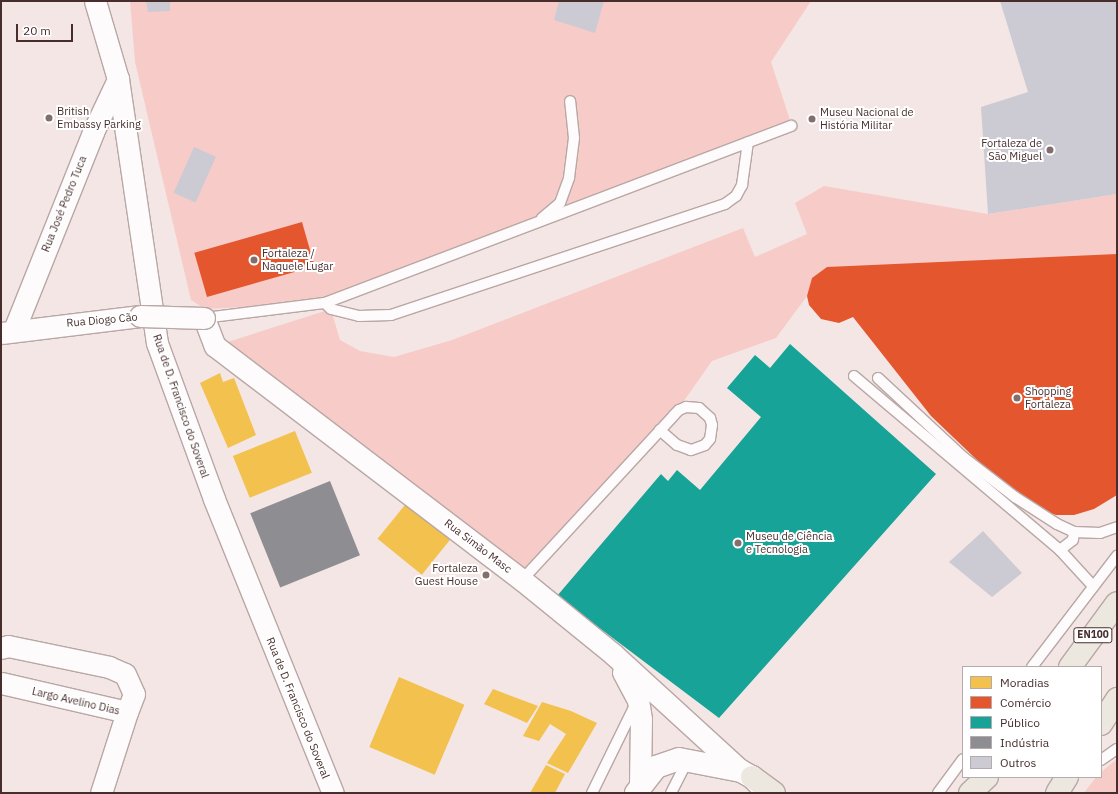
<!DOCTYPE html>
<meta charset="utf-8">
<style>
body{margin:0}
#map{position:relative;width:1118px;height:794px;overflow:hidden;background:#f4e6e4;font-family:"IBM Plex Sans",sans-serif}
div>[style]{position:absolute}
.green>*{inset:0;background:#f7ccc8}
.homes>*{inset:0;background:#f2c14e;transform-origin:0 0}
.shops>*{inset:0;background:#e4572e;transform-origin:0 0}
.public>*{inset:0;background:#17a398}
.industry>*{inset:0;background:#8d8d92;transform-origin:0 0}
.building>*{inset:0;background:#cccad2;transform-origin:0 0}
.roads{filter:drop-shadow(1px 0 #b8a7a5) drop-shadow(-1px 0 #b8a7a5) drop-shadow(0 1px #b8a7a5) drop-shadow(0 -1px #b8a7a5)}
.service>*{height:10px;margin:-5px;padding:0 5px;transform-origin:5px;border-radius:5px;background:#fdfbfb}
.minor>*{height:21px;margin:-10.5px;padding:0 10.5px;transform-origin:10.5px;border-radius:10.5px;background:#fdfbfb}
.tertiary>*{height:22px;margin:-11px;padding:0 11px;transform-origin:11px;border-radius:11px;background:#fdfbfb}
.primary>*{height:22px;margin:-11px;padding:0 11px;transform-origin:11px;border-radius:11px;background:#ede8df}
.bridges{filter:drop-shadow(1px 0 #b8a7a5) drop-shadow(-1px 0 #b8a7a5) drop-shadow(0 1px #b8a7a5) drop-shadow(0 -1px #b8a7a5)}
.minor-bridge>*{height:21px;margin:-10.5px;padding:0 10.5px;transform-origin:10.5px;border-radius:10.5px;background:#fdfbfb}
.dots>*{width:11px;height:11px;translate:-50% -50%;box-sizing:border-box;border:2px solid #fff;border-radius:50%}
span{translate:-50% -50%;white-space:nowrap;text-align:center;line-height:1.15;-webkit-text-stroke:4px #fff;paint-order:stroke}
.shield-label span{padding:1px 3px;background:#fff;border:1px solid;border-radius:3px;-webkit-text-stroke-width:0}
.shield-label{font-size:10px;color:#472e2d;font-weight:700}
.poi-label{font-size:11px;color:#472e2d}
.left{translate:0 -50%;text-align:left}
.right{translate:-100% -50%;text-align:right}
.street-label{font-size:11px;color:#472e2d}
.frame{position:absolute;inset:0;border:2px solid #472e2d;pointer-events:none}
.legend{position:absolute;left:962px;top:666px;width:140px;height:112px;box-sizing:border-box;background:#fff;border:1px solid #b5abab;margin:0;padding:5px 7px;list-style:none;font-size:12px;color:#472e2d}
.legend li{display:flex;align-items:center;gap:8px;height:20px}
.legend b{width:20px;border:1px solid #b5abab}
.scale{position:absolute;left:16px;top:24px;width:57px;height:18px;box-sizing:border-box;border:2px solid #472e2d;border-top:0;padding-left:5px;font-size:12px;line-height:14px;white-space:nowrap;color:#472e2d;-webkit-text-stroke:3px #fff;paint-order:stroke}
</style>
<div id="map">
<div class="green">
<i style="clip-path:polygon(130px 1px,811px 1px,771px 62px,792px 126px,325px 303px,205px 309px,191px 300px,135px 62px)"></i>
<i style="clip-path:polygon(824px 186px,988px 214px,1117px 194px,1117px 287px,807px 296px,776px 338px,712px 361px,674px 415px,522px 580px,215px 346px,331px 309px,340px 340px,360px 351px,394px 357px,452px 340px,743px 228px,755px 257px,807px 234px,795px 203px)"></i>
<i style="clip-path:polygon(1117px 759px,1117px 793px,1084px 793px,1096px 777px,1101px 777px,1101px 772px)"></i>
</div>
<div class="homes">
<i style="clip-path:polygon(220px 373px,223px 382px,234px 378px,256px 435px,228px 448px,200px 383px)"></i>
<i style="left:295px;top:431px;width:45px;height:67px;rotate:68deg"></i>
<i style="left:409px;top:500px;width:57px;height:50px;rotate:39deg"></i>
<i style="left:399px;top:677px;width:71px;height:76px;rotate:23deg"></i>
<i style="clip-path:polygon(493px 689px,538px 706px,527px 723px,484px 704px)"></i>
<i style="clip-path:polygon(542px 702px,571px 711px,597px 723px,568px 773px,547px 763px,566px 734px,550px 724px,539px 741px,523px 736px)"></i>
<i style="clip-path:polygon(546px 765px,565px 774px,555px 793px,530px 793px)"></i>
</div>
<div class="shops">
<i style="left:302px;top:222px;width:46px;height:112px;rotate:74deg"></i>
<i style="clip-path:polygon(1117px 254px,1117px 495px,1094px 509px,1074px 515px,1056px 515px,1036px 508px,1000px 482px,931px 416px,853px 317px,839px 323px,821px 319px,809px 305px,807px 296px,812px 278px,827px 267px)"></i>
</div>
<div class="public">
<i style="clip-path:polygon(790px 344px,936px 474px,719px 718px,557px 596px,661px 474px,668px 481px,677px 470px,700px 490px,761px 417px,727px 388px,755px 355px,770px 368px)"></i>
</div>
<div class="industry">
<i style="left:330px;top:481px;width:80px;height:86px;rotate:68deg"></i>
</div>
<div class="building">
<i style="clip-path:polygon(146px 1px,170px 2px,170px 11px,148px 12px)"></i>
<i style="clip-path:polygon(559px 1px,604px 1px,595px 33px,554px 20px)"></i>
<i style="clip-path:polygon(1000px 1px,1117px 1px,1117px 194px,988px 214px,981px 107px,1028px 92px)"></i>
<i style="left:194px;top:147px;width:24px;height:50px;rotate:24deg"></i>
<i style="clip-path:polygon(983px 531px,1022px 573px,992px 597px,949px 562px)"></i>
</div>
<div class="roads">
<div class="service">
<i style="left:542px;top:218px;width:23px;rotate:-40deg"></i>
<i style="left:560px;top:203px;width:27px;rotate:-70deg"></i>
<i style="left:569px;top:178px;width:40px;rotate:-82.9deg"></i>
<i style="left:574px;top:138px;width:37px;rotate:-96deg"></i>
<i style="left:325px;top:303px;width:8px;rotate:45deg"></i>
<i style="left:331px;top:309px;width:29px;rotate:14deg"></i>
<i style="left:359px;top:316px;width:32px;rotate:-2deg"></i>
<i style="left:391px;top:315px;width:352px;rotate:-18.4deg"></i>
<i style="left:725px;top:204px;width:14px;rotate:-36deg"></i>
<i style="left:736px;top:196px;width:13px;rotate:-61deg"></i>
<i style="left:742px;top:185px;width:43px;rotate:-82.1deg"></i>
<i style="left:204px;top:318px;width:122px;rotate:-7.1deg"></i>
<i style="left:325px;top:303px;width:499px;rotate:-20.8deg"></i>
<i style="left:854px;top:376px;width:270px;rotate:40.2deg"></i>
<i style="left:1060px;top:550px;width:49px;rotate:47.5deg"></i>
<i style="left:878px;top:378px;width:116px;rotate:42.9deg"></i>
<i style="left:963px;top:457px;width:66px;rotate:37.6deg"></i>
<i style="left:1015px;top:497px;width:50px;rotate:32.7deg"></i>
<i style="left:1057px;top:524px;width:19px;rotate:25deg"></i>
<i style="left:1074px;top:532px;width:26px;rotate:2deg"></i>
<i style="left:1100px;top:533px;width:18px;rotate:-19deg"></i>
<i style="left:1060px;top:550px;width:16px;rotate:-38deg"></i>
<i style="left:1073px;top:540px;width:8px;rotate:-83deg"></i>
<i style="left:522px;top:580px;width:224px;rotate:-47.3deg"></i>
<i style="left:674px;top:415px;width:7px;rotate:-45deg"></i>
<i style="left:679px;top:410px;width:8px;rotate:-23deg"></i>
<i style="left:686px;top:407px;width:13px;rotate:4deg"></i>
<i style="left:699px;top:408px;width:15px;rotate:42deg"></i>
<i style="left:710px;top:418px;width:7px;rotate:74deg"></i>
<i style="left:712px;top:425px;width:14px;rotate:98deg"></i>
<i style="left:710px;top:439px;width:8px;rotate:130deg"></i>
<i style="left:705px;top:445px;width:15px;rotate:160deg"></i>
<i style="left:691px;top:450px;width:15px;rotate:-160deg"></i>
<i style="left:677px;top:445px;width:23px;rotate:-139deg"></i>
<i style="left:1032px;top:667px;width:140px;rotate:-52.6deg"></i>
<i style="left:1101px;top:760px;width:19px;rotate:-35deg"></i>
<i style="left:592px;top:793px;width:100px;rotate:-63.9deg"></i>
<i style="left:671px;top:793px;width:28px;rotate:-63deg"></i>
<i style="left:684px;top:768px;width:10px;rotate:-29deg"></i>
<i style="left:938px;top:793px;width:42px;rotate:-53.7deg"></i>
</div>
<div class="minor">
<i style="left:95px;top:1px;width:81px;rotate:73.6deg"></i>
<i style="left:118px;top:79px;width:267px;rotate:81.6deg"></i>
<i style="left:157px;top:343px;width:166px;rotate:69.9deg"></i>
<i style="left:214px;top:499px;width:317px;rotate:68deg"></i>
<i style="left:204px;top:318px;width:30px;rotate:69deg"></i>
<i style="left:215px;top:346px;width:386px;rotate:37.3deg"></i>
<i style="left:522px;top:580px;width:117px;rotate:39.1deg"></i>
<i style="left:613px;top:654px;width:173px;rotate:42.4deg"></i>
<i style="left:14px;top:330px;width:213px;rotate:-68.2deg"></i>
<i style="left:93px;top:132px;width:59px;rotate:-64.7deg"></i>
<i style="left:2px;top:333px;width:139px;rotate:-7deg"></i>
<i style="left:1px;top:648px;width:7px;rotate:-16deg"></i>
<i style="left:8px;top:646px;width:103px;rotate:11.7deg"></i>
<i style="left:109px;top:667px;width:17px;rotate:24deg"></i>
<i style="left:125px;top:674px;width:22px;rotate:66deg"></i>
<i style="left:134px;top:694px;width:19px;rotate:111deg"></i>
<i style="left:127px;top:712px;width:129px;rotate:-167deg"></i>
<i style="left:623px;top:672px;width:32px;rotate:62deg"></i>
<i style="left:638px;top:700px;width:19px;rotate:81deg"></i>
<i style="left:641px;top:719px;width:67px;rotate:90.9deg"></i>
<i style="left:101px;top:793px;width:85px;rotate:-72.2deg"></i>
</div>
<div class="tertiary">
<i style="left:636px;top:793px;width:33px;rotate:-52deg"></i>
<i style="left:656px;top:767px;width:24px;rotate:-19deg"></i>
<i style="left:679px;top:759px;width:63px;rotate:11deg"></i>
<i style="left:741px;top:771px;width:13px;rotate:29deg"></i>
<i style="left:752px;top:777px;width:20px;rotate:45deg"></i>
</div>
<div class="primary">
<i style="left:1070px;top:667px;width:79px;rotate:-53.7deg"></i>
<i style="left:1101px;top:724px;width:30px;rotate:-57deg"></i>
<i style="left:752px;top:777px;width:27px;rotate:36deg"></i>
<i style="left:970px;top:793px;width:23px;rotate:-43deg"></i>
<i style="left:1057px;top:793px;width:19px;rotate:-58deg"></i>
</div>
</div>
<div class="bridges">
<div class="minor-bridge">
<i style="left:140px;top:316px;width:64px;rotate:1.8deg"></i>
</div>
</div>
<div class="dots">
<i style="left:49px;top:118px;background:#846e6d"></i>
<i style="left:812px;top:119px;background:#846e6d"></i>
<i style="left:1050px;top:150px;background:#846e6d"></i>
<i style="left:254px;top:260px;background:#846e6d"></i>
<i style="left:1017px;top:398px;background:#846e6d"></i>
<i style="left:738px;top:543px;background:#846e6d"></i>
<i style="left:486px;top:575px;background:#846e6d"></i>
</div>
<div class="shield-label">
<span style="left:1093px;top:635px">EN100</span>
</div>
<div class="poi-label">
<span class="left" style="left:57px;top:118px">British<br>Embassy Parking</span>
<span class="left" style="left:820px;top:119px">Museu Nacional de<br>História Militar</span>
<span class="right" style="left:1042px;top:150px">Fortaleza de<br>São Miguel</span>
<span class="left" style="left:262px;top:260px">Fortaleza /<br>Naquele Lugar</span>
<span class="left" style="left:1025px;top:398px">Shopping<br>Fortaleza</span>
<span class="left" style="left:746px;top:543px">Museu de Ciência<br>e Tecnologia</span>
<span class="right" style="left:478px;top:575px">Fortaleza<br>Guest House</span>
</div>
<div class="street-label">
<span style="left:64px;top:204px;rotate:-68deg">Rua José Pedro Tuca</span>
<span style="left:102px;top:320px;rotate:-5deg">Rua Diogo Cão</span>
<span style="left:181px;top:406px;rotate:71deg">Rua de D. Francisco do Soveral</span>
<span style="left:478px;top:546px;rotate:37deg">Rua Simão Masc</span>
<span style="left:76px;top:701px;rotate:13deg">Largo Avelino Dias</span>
<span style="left:298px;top:708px;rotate:68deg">Rua de D. Francisco do Soveral</span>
</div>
<div class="frame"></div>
<ul class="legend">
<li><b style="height:11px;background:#f2c14e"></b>Moradias</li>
<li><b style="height:11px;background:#e4572e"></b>Comércio</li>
<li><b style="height:11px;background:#17a398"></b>Público</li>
<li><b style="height:11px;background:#8d8d92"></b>Indústria</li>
<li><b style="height:11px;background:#cccad2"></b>Outros</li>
</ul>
<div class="scale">20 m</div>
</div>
